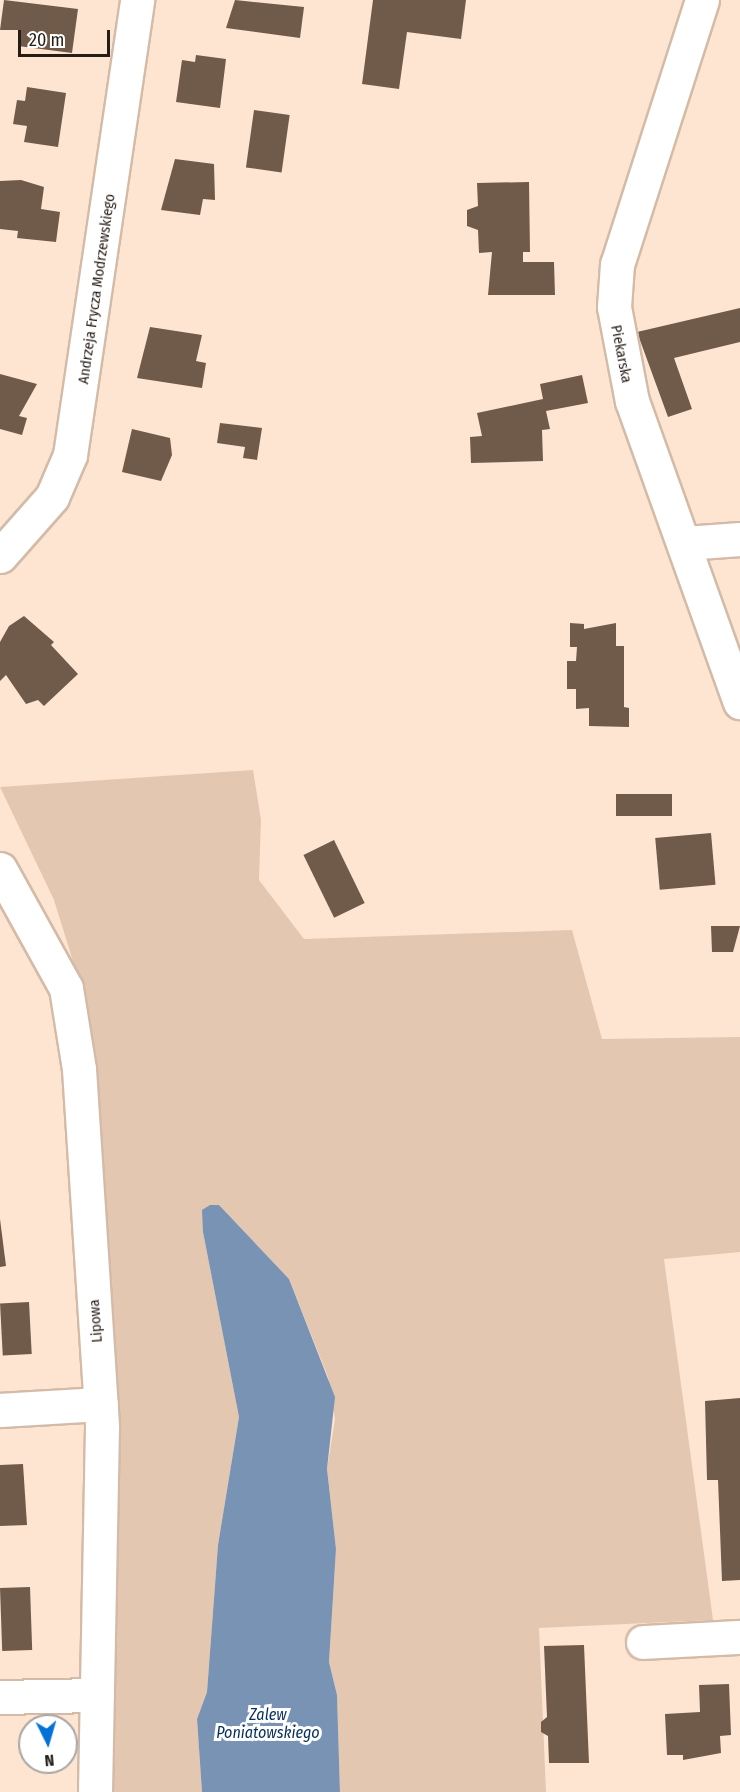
<!DOCTYPE html>
<style>
body{margin:0}
#map{position:relative;width:740px;height:1792px;overflow:hidden;background:#fee5d2;font-family:"Fira Sans Condensed",sans-serif}
div>[style]{position:absolute}
.green>*{inset:0;background:#e3c7b1}
.water>*{inset:0;background:#7993b5}
.building>*{inset:0;background:#705a4a;transform-origin:0 0}
.roads{filter:drop-shadow(2px 0 #d3bba8) drop-shadow(-2px 0 #d3bba8) drop-shadow(0 2px #d3bba8) drop-shadow(0 -2px #d3bba8)}
.minor>*{height:33px;margin:-16.5px;padding:0 16.5px;transform-origin:16.5px;border-radius:16.5px;background:#fff}
span{translate:-50% -50%;white-space:nowrap;text-align:center;line-height:1.15;-webkit-text-stroke:6px #fff;paint-order:stroke}
.street-label{font-size:15px;color:#261d16}
.water-label{font-size:16px;color:#092f5a;font-style:italic}
.north{position:absolute;left:18px;top:1714px;width:60px;height:60px;box-sizing:border-box;background:#fff;border:2px solid #a8a5a2;border-radius:50%;rotate:175deg;font-size:16px;font-weight:700;line-height:24px;text-align:center;color:#261d16}
.north::after{content:'';display:block;margin:auto;width:21px;height:27px;background:#0471d9;clip-path:polygon(50% 0,100% 100%,50% 72%,0 100%)}
.scale{position:absolute;left:18px;top:30px;width:92px;height:27px;box-sizing:border-box;border:3px solid #261d16;border-top:0;padding-left:8px;font-size:18px;line-height:21px;white-space:nowrap;color:#261d16;-webkit-text-stroke:4px #fff;paint-order:stroke}
</style>
<div id="map">
<div class="green">
<i style="clip-path:polygon(253px 770px,261px 820px,259px 880px,304px 939px,572px 930px,602px 1039px,740px 1037px,740px 1252px,664px 1259px,713px 1620px,539px 1628px,546px 1792px,340px 1792px,337px 1695px,329px 1662px,336px 1549px,327px 1469px,335px 1419px,328px 1377px,289px 1279px,219px 1205px,203px 1232px,239px 1417px,218px 1545px,207px 1692px,197px 1719px,202px 1792px,113px 1792px,116px 1371px,90px 1016px,54px 900px,0 787px)"></i>
</div>
<div class="water">
<i style="clip-path:polygon(210px 1205px,219px 1205px,289px 1279px,335px 1397px,327px 1469px,336px 1549px,329px 1662px,337px 1695px,340px 1792px,202px 1792px,197px 1719px,207px 1692px,218px 1545px,239px 1417px,203px 1232px,202px 1210px)"></i>
</div>
<div class="building">
<i style="clip-path:polygon(4px 0,78px 9px,72px 53px,18px 46px,20px 30px,0 30px)"></i>
<i style="clip-path:polygon(235px 0,304px 7px,300px 38px,226px 28px)"></i>
<i style="clip-path:polygon(373px 0,466px 0,461px 39px,407px 32px,399px 89px,362px 84px)"></i>
<i style="clip-path:polygon(196px 55px,226px 59px,220px 108px,176px 102px,182px 60px,195px 62px)"></i>
<i style="clip-path:polygon(27px 87px,66px 93px,58px 147px,24px 142px,27px 126px,13px 124px,17px 100px,25px 101px)"></i>
<i style="left:254px;top:110px;width:36px;height:58px;rotate:8deg"></i>
<i style="clip-path:polygon(175px 159px,214px 164px,215px 200px,203px 199px,200px 215px,161px 210px)"></i>
<i style="clip-path:polygon(21px 180px,44px 187px,41px 209px,60px 212px,56px 242px,17px 238px,18px 231px,0 229px,0 181px)"></i>
<i style="clip-path:polygon(529px 182px,530px 252px,523px 252px,523px 262px,554px 262px,555px 295px,488px 295px,492px 252px,479px 253px,478px 230px,467px 226px,467px 210px,478px 206px,477px 183px)"></i>
<i style="clip-path:polygon(740px 308px,740px 342px,674px 358px,692px 409px,668px 417px,637px 332px)"></i>
<i style="clip-path:polygon(150px 327px,202px 335px,196px 361px,206px 363px,202px 388px,137px 378px)"></i>
<i style="clip-path:polygon(0 374px,37px 384px,19px 416px,27px 418px,22px 435px,0 429px)"></i>
<i style="clip-path:polygon(582px 375px,588px 403px,546px 411px,550px 429px,542px 430px,543px 461px,471px 463px,470px 437px,482px 436px,477px 413px,543px 399px,540px 384px)"></i>
<i style="clip-path:polygon(220px 423px,262px 428px,257px 460px,243px 458px,245px 447px,217px 443px)"></i>
<i style="clip-path:polygon(132px 429px,170px 438px,172px 455px,161px 481px,122px 472px)"></i>
<i style="clip-path:polygon(24px 616px,54px 642px,51px 645px,78px 674px,44px 706px,38px 700px,26px 704px,6px 675px,0 681px,0 642px,9px 626px)"></i>
<i style="clip-path:polygon(570px 623px,584px 624px,584px 629px,616px 623px,616px 646px,624px 646px,624px 707px,629px 708px,629px 727px,589px 726px,589px 708px,576px 709px,576px 689px,567px 689px,567px 661px,576px 661px,577px 647px,570px 647px)"></i>
<i style="left:672px;top:794px;width:22px;height:56px;rotate:90deg"></i>
<i style="left:711px;top:833px;width:52px;height:56px;rotate:85deg"></i>
<i style="left:334px;top:840px;width:70px;height:34px;rotate:64deg"></i>
<i style="clip-path:polygon(711px 926px,740px 926px,733px 952px,712px 952px)"></i>
<i style="clip-path:polygon(0 1219px,6px 1266px,0 1267px)"></i>
<i style="left:29px;top:1302px;width:52px;height:29px;rotate:87deg"></i>
<i style="clip-path:polygon(740px 1398px,740px 1580px,722px 1581px,718px 1480px,707px 1480px,705px 1401px)"></i>
<i style="clip-path:polygon(23px 1464px,27px 1525px,0 1526px,0 1465px)"></i>
<i style="left:30px;top:1587px;width:63px;height:30px;rotate:88deg"></i>
<i style="clip-path:polygon(584px 1645px,589px 1763px,549px 1763px,548px 1736px,541px 1732px,541px 1722px,547px 1717px,544px 1646px)"></i>
<i style="clip-path:polygon(729px 1684px,731px 1735px,720px 1736px,721px 1753px,683px 1760px,683px 1755px,667px 1755px,665px 1714px,700px 1712px,699px 1685px)"></i>
</div>
<div class="roads">
<div class="minor">
<i style="left:702px;top:0;width:277px;rotate:107.8deg"></i>
<i style="left:617px;top:264px;width:43px;rotate:94deg"></i>
<i style="left:614px;top:307px;width:96px;rotate:79.2deg"></i>
<i style="left:632px;top:401px;width:320px;rotate:70.3deg"></i>
<i style="left:685px;top:543px;width:55px;rotate:-4.2deg"></i>
<i style="left:0;top:556px;width:79px;rotate:-48.6deg"></i>
<i style="left:52px;top:497px;width:46px;rotate:-66.8deg"></i>
<i style="left:70px;top:455px;width:460px;rotate:-81.6deg"></i>
<i style="left:0;top:869px;width:136px;rotate:61deg"></i>
<i style="left:66px;top:988px;width:82px;rotate:80.9deg"></i>
<i style="left:79px;top:1069px;width:359px;rotate:86.3deg"></i>
<i style="left:102px;top:1427px;width:365px;rotate:91.1deg"></i>
<i style="left:0;top:1410px;width:101px;rotate:-3.4deg"></i>
<i style="left:643px;top:1642px;width:97px;rotate:-3deg"></i>
<i style="left:0;top:1697px;width:97px;rotate:-1.2deg"></i>
</div>
</div>
<div class="street-label">
<span style="left:97px;top:289px;rotate:-82deg">Andrzeja Frycza Modrzewskiego</span>
<span style="left:621px;top:354px;rotate:79deg">Piekarska</span>
<span style="left:96px;top:1321px;rotate:-94deg">Lipowa</span>
</div>
<div class="water-label">
<span style="left:268px;top:1724px">Zalew<br>Poniatowskiego</span>
</div>
<div class="north">N</div>
<div class="scale">20 m</div>
</div>
